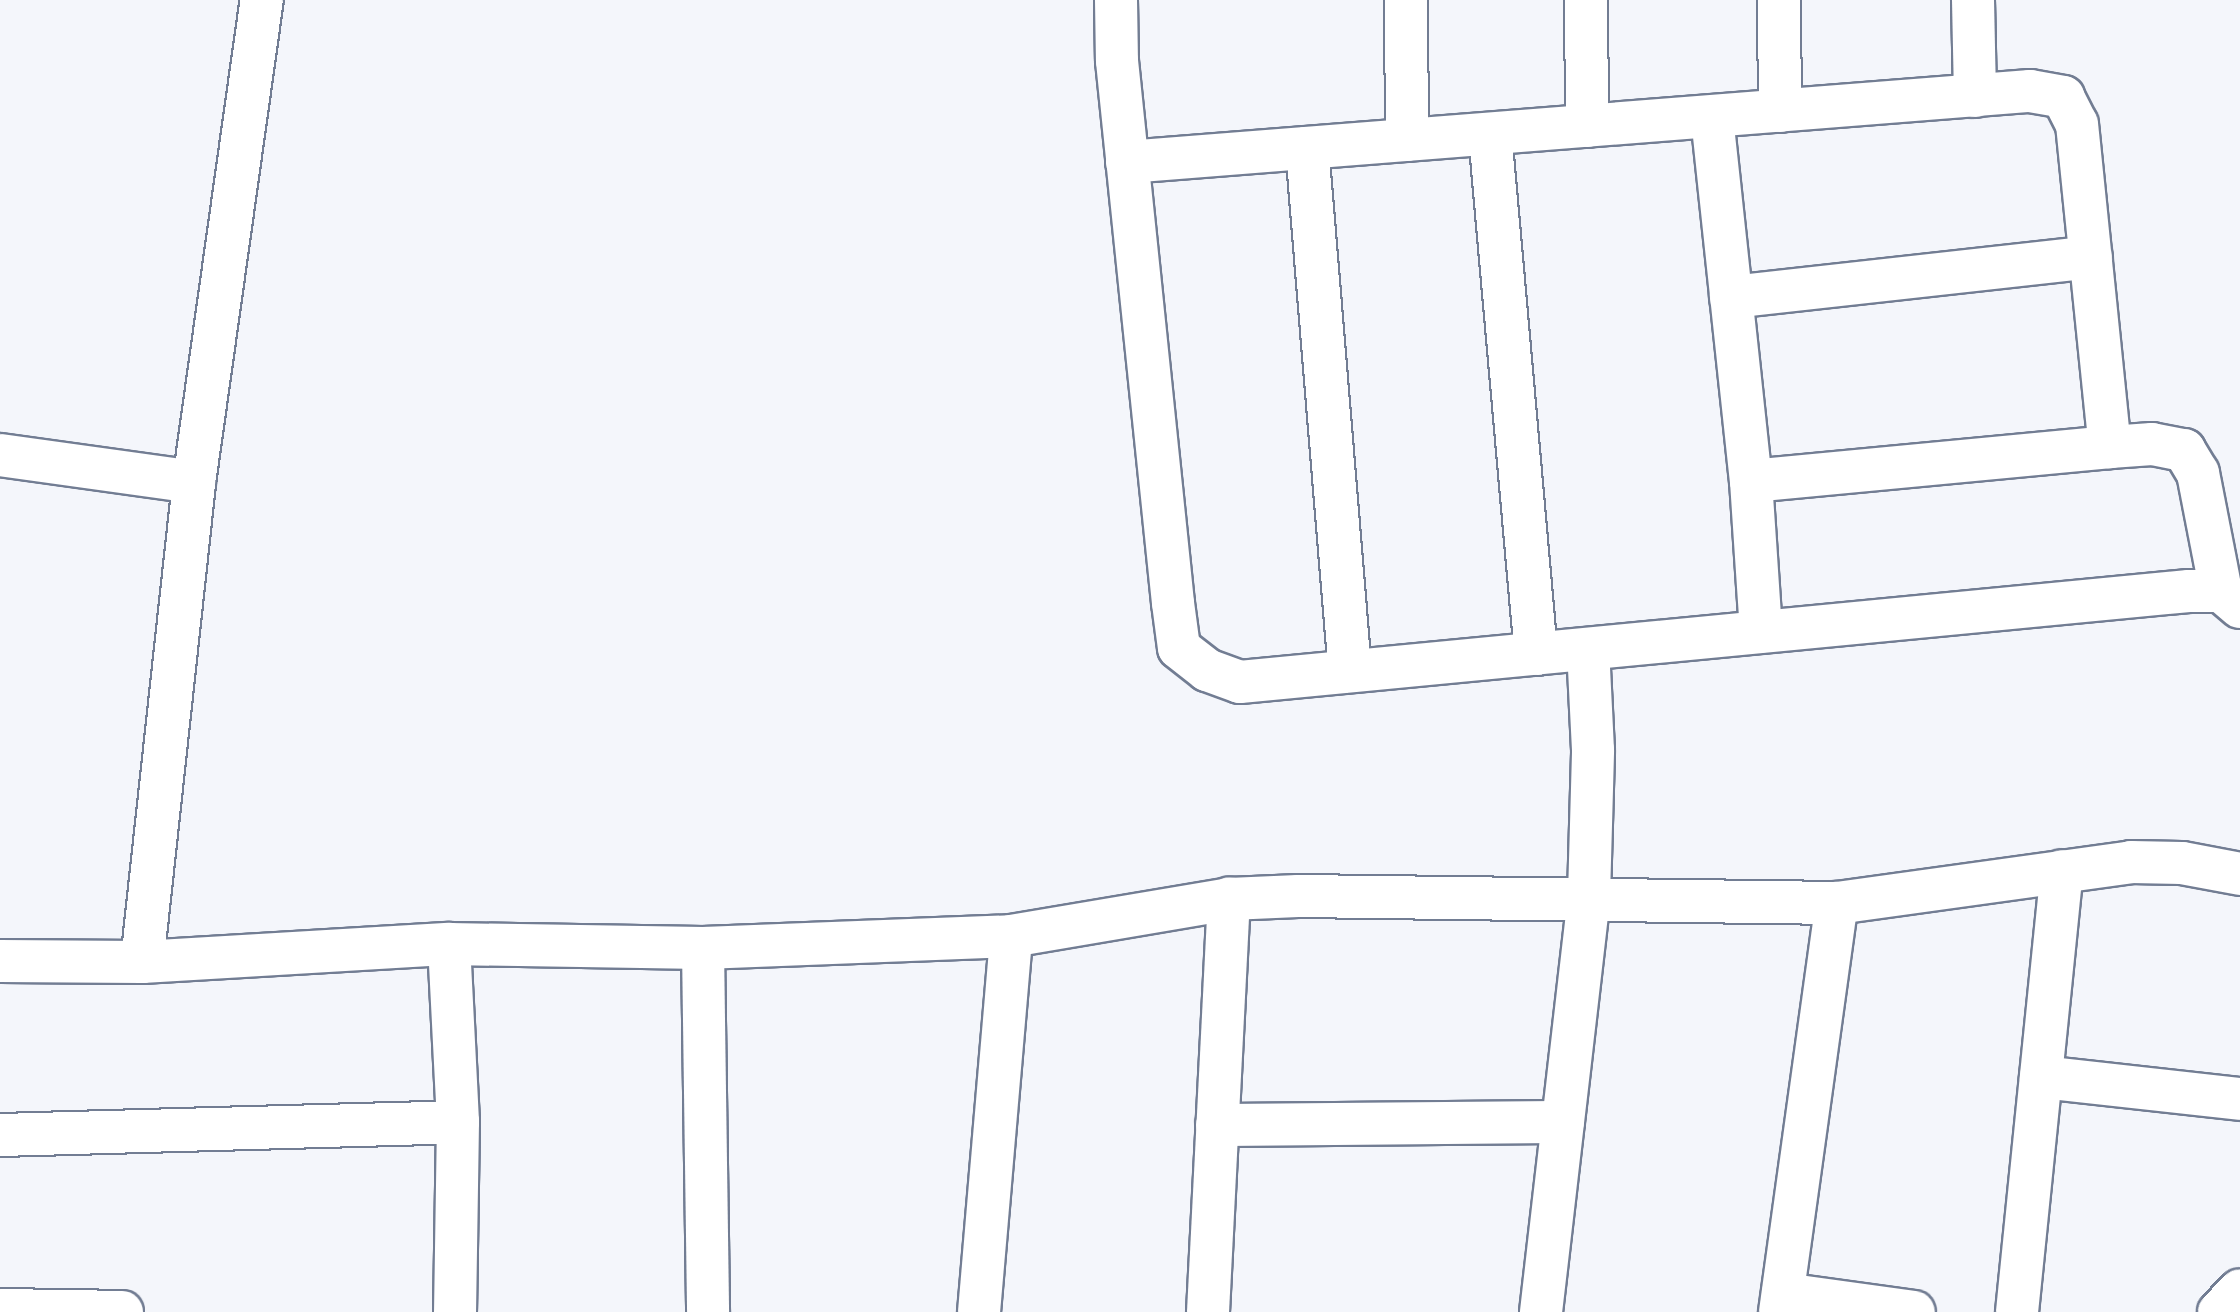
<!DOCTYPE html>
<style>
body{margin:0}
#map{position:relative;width:2240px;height:1312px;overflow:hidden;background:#f4f6fb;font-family:Karla,sans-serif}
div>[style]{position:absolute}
.roads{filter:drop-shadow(2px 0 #727d93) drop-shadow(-2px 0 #727d93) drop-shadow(0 2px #727d93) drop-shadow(0 -2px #727d93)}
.minor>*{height:42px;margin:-21px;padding:0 21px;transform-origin:21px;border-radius:21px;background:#fff}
span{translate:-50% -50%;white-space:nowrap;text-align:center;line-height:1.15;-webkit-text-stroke:6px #f4f6fb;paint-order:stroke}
</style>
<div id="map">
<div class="roads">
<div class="minor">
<i style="left:1116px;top:0;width:61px;rotate:89.1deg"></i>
<i style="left:1117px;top:61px;width:545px;rotate:84.1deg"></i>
<i style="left:1173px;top:603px;width:45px;rotate:82.4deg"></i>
<i style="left:1179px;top:648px;width:36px;rotate:38deg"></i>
<i style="left:1207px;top:670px;width:35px;rotate:20deg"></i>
<i style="left:1240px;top:682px;width:953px;rotate:-5.48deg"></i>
<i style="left:2189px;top:591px;width:32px"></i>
<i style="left:2221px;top:591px;width:25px;rotate:40deg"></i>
<i style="left:1406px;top:0;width:140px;rotate:89.6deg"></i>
<i style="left:1586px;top:0;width:126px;rotate:89.5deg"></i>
<i style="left:1779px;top:0;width:111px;rotate:89.5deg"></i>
<i style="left:1973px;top:0;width:96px;rotate:88.8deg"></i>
<i style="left:1712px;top:117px;width:366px;rotate:83.9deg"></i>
<i style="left:1751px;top:481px;width:151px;rotate:86.2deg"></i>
<i style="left:1490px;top:134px;width:522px;rotate:84.94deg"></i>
<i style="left:1307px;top:148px;width:525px;rotate:85.3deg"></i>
<i style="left:1127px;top:162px;width:906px;rotate:-4.5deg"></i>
<i style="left:2030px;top:91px;width:34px;rotate:10deg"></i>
<i style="left:2063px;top:97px;width:30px;rotate:63deg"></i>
<i style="left:2077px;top:124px;width:325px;rotate:84.2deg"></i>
<i style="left:1731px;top:297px;width:362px;rotate:-6.3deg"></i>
<i style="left:0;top:455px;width:196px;rotate:7.9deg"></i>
<i style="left:1751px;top:481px;width:361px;rotate:-5.4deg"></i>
<i style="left:2110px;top:447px;width:42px;rotate:-4.1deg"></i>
<i style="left:2152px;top:444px;width:33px;rotate:11deg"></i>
<i style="left:2184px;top:450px;width:27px;rotate:59deg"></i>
<i style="left:2198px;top:473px;width:120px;rotate:79deg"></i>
<i style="left:449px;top:944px;width:178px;rotate:87.1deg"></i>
<i style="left:458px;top:1122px;width:190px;rotate:90.9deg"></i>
<i style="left:703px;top:948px;width:364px;rotate:89.2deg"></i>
<i style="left:0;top:961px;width:142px;rotate:0.4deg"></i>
<i style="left:142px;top:962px;width:308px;rotate:-3.4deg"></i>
<i style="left:449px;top:944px;width:254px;rotate:0.9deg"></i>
<i style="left:703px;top:948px;width:308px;rotate:-2.2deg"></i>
<i style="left:1011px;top:936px;width:221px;rotate:-9.6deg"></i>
<i style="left:1229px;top:899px;width:69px;rotate:-2.5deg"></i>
<i style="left:1298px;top:896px;width:539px;rotate:0.74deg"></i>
<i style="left:1837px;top:903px;width:297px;rotate:-7.9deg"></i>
<i style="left:2131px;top:862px;width:51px;rotate:1.1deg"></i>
<i style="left:2182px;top:863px;width:59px;rotate:10.7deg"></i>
<i style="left:142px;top:962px;width:483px;rotate:-83.8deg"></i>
<i style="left:194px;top:482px;width:487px;rotate:-82deg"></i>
<i style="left:2041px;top:1077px;width:200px;rotate:6.3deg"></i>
<i style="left:1217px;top:1125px;width:346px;rotate:-0.5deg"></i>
<i style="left:0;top:1135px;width:458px;rotate:-1.6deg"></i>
<i style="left:1783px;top:1294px;width:132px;rotate:7.8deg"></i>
<i style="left:0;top:1310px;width:122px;rotate:0.9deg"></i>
<i style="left:979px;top:1312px;width:377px;rotate:-85.1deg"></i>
<i style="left:1208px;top:1312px;width:414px;rotate:-87.1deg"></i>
<i style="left:1541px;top:1312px;width:419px;rotate:-83.4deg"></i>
<i style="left:1589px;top:896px;width:146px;rotate:-88.4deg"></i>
<i style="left:1593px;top:750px;width:101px;rotate:-92.8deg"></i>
<i style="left:1780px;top:1312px;width:413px;rotate:-82.1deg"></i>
<i style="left:2017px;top:1312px;width:443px;rotate:-84.2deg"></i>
<i style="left:2219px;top:1312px;width:30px;rotate:-46deg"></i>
</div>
</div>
</div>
